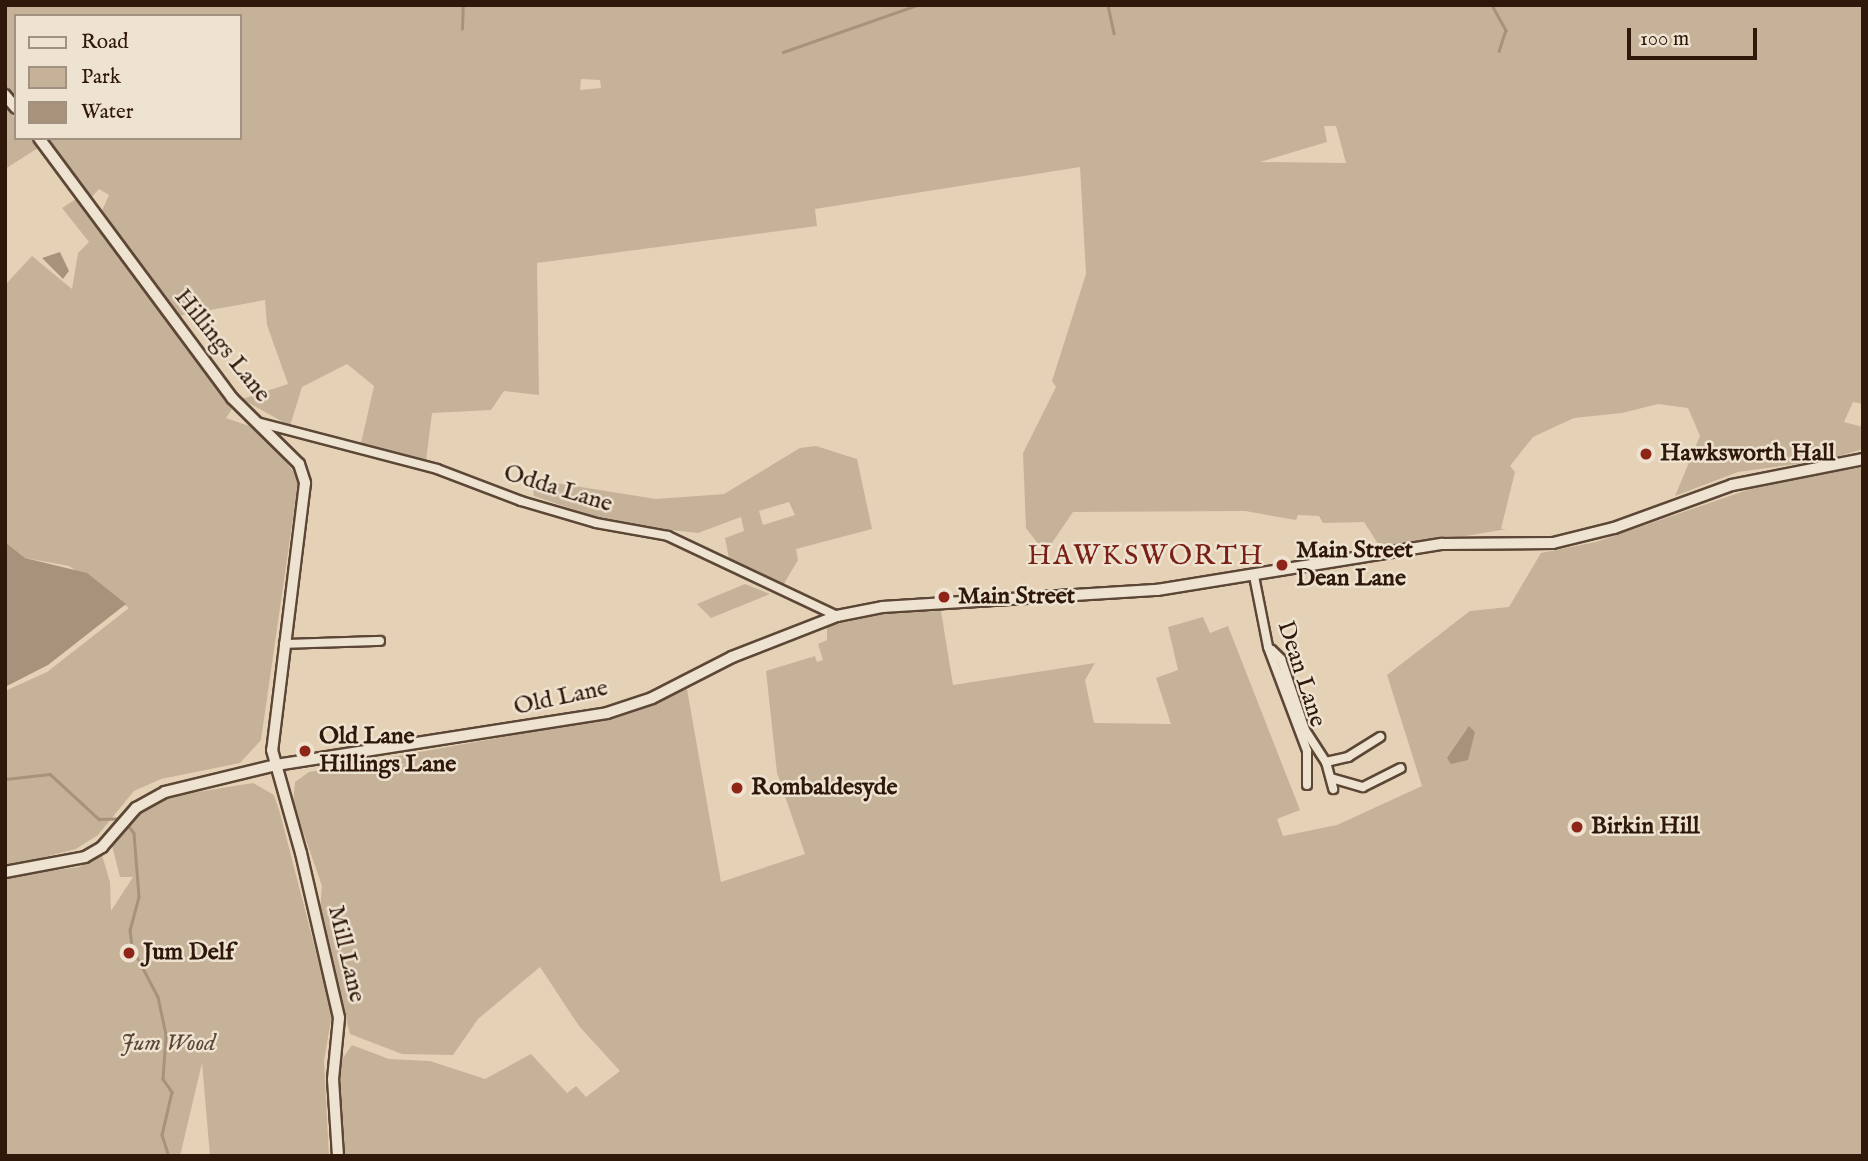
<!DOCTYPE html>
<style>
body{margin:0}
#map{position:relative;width:1868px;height:1161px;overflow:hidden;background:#e5d2b6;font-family:"IM FELL English",serif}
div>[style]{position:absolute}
.green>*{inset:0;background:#c6b299}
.water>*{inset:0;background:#a7937c}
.stream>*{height:2.5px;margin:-1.25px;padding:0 1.25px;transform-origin:1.25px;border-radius:1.25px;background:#a7937c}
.roads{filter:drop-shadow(2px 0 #5c4635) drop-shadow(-2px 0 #5c4635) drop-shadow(0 2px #5c4635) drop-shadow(0 -2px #5c4635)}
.minor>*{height:8px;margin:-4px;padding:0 4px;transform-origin:4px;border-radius:4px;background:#eee2d0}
.tertiary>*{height:10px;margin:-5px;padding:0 5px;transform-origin:5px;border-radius:5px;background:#eee2d0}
.dots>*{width:19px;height:19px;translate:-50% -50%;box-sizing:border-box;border:4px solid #eee2d0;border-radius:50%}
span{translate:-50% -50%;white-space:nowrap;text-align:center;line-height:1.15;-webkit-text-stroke:5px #eee2d0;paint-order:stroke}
.street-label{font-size:24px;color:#2f180a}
.poi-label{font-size:24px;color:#2f180a;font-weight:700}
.left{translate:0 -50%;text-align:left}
.park-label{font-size:24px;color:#5c4635;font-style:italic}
.quarter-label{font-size:28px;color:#7a1f14;letter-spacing:2px}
.frame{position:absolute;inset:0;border:7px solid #2f180a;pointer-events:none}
.legend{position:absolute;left:14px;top:14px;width:228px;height:126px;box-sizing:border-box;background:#eee2d0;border:2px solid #a29181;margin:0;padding:9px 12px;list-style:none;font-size:21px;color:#2f180a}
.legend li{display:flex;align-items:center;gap:14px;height:35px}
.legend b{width:35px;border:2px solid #a29181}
.scale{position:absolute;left:1627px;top:28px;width:130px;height:32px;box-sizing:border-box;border:4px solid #2f180a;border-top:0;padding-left:9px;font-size:21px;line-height:24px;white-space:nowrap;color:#2f180a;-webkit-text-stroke:5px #eee2d0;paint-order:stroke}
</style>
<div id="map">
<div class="green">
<i style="clip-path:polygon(evenodd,5px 5px,1863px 5px,1863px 404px,1853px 402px,1844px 422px,1863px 427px,1863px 449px,1826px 460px,1738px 472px,1675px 496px,1700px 436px,1688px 408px,1658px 404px,1622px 413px,1574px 418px,1533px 437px,1510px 466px,1515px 472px,1501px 529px,1507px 529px,1382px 550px,1364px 522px,1323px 523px,1319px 516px,1298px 515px,1296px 520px,1245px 511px,1073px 512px,1045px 553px,1026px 528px,1023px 453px,1056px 387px,1052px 381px,1086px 274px,1080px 167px,815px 209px,817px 226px,537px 263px,539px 395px,504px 391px,491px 410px,432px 413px,426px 461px,361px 443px,374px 386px,347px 364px,302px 387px,290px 426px,242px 399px,288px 384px,267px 325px,265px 300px,177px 316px,101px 213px,109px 195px,99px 189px,91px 198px,45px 138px,240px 138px,240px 16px,16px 16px,16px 99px,5px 85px,5px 5px,581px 79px,600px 80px,601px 88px,580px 90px,581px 79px,5px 5px,1324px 126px,1336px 126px,1346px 163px,1260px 162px,1327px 142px,1324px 126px)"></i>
<i style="clip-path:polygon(5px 107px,16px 120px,16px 138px,30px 138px,38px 148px,5px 169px)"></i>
<i style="clip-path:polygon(76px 199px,232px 409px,226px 418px,255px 428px,298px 476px,296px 497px,261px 740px,240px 763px,161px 779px,134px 791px,98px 835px,76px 849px,5px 867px,5px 691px,47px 672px,129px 608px,69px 566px,25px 558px,5px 542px,5px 285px,32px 256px,72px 289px,78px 253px,89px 242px,62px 208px)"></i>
<i style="clip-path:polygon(evenodd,816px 446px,857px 459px,872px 529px,796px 549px,798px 560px,782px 587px,730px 564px,725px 538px,744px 531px,741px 517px,698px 533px,616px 524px,534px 496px,531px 479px,656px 499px,724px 494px,800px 448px,816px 446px,789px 502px,795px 515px,763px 525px,759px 511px,789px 502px)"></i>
<i style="clip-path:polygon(1863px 467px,1863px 1156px,343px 1156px,338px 1065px,352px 1045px,389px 1059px,430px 1061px,485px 1079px,531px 1054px,567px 1093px,576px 1086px,586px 1097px,620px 1071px,579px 1026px,540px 967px,478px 1019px,453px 1055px,402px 1054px,350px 1034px,320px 910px,322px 886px,293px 803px,295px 782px,309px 772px,597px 720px,687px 689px,721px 882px,805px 854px,777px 773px,766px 671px,815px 656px,817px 662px,823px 660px,818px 644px,827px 640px,827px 626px,889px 613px,941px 611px,953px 685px,1095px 663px,1085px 680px,1094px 723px,1171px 724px,1156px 678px,1178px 670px,1168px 627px,1203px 617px,1210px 633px,1228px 626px,1300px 810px,1277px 819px,1283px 836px,1337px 825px,1422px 786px,1387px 675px,1470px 611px,1509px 607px,1541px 553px,1596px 542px,1759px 486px)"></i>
<i style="clip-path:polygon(745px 584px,770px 594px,711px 618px,697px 604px)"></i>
<i style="clip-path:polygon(253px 783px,274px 795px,280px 813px,332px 1014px,324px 1061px,329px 1156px,210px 1156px,202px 1063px,180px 1156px,5px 1156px,5px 877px,79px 867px,102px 855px,110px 882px,111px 911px,133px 877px,120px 877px,112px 845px,140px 810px,166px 797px)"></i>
</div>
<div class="water">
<i style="clip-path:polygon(60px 252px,69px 271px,63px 279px,42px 258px)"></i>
<i style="clip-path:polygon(5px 542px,25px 558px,87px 573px,126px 604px,48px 665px,5px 687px)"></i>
<i style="clip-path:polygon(1469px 726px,1475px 732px,1468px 760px,1451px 764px,1447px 758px)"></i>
</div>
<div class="stream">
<i style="left:1108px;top:5px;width:29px;rotate:78deg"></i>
<i style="left:1492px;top:5px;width:29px;rotate:61deg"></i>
<i style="left:1506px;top:30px;width:22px;rotate:108deg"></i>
<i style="left:462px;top:29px;width:24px;rotate:-88deg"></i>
<i style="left:783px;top:52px;width:142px;rotate:-19.3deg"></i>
<i style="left:5px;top:779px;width:45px;rotate:-6.3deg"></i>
<i style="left:50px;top:774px;width:67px;rotate:42.6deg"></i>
<i style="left:99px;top:819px;width:24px;rotate:-2deg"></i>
<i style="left:127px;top:824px;width:11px;rotate:52deg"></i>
<i style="left:134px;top:833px;width:64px;rotate:85.5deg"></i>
<i style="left:139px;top:897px;width:34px;rotate:105deg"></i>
<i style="left:130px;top:930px;width:17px;rotate:83deg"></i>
<i style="left:132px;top:947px;width:56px;rotate:62.5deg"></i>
<i style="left:158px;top:997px;width:39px;rotate:78deg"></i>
<i style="left:166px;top:1035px;width:44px;rotate:93.9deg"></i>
<i style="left:163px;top:1079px;width:16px;rotate:55deg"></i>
<i style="left:172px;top:1092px;width:44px;rotate:103.1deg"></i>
<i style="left:162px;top:1135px;width:22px;rotate:72deg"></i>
</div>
<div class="roads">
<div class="minor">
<i style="left:257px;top:422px;width:186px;rotate:14.6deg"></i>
<i style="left:437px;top:469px;width:90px;rotate:20.9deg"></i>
<i style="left:521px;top:501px;width:78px;rotate:16.3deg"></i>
<i style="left:596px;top:523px;width:73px;rotate:10.2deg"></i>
<i style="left:668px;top:536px;width:187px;rotate:25.3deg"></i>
<i style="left:1254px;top:576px;width:72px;rotate:78.8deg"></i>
<i style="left:1268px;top:647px;width:111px;rotate:69.4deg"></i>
<i style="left:1307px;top:751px;width:34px;rotate:90deg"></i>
<i style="left:284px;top:644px;width:96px;rotate:-1.8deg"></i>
<i style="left:1272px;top:650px;width:13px;rotate:45deg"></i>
<i style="left:1281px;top:659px;width:75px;rotate:71.3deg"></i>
<i style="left:1305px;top:730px;width:38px;rotate:57deg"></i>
<i style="left:1326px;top:762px;width:28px;rotate:75deg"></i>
<i style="left:1326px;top:762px;width:23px;rotate:-13deg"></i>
<i style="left:1348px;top:757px;width:38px;rotate:-32deg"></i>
<i style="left:1331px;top:778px;width:33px;rotate:16deg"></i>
<i style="left:1363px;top:787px;width:42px;rotate:-26.6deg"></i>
</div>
<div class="tertiary">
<i style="left:5px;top:95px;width:17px;rotate:50deg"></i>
<i style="left:39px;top:138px;width:324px;rotate:53.4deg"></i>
<i style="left:232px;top:398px;width:94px;rotate:44.6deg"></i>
<i style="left:299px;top:464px;width:20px;rotate:72deg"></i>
<i style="left:305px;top:483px;width:269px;rotate:97deg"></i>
<i style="left:272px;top:750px;width:107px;rotate:74.3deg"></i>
<i style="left:301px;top:853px;width:169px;rotate:77deg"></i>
<i style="left:339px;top:1018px;width:61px;rotate:95.6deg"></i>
<i style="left:333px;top:1079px;width:77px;rotate:86.3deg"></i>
<i style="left:5px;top:872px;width:81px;rotate:-10.6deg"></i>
<i style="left:85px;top:857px;width:20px;rotate:-30deg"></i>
<i style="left:102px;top:847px;width:52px;rotate:-48.9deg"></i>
<i style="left:136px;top:808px;width:33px;rotate:-29deg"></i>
<i style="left:165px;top:792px;width:114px;rotate:-13.7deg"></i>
<i style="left:276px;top:765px;width:335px;rotate:-8.9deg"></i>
<i style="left:607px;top:713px;width:47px;rotate:-18.4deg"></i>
<i style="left:652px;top:698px;width:90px;rotate:-27.1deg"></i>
<i style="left:732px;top:657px;width:113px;rotate:-21.3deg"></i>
<i style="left:837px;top:616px;width:47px;rotate:-11.1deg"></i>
<i style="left:883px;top:607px;width:275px;rotate:-3.6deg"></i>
<i style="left:1157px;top:590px;width:289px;rotate:-9.2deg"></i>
<i style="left:1442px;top:544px;width:111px;rotate:-0.5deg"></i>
<i style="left:1553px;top:543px;width:63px;rotate:-13.8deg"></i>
<i style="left:1614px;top:528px;width:126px;rotate:-20deg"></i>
<i style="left:1732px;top:485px;width:134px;rotate:-11.2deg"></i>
</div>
</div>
<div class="dots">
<i style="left:1646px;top:454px;background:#8f2418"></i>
<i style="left:1282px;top:565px;background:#8f2418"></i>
<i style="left:944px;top:597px;background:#8f2418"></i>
<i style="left:305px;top:751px;background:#8f2418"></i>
<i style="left:737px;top:788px;background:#8f2418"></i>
<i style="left:1577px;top:827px;background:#8f2418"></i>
<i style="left:129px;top:953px;background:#8f2418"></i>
</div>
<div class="street-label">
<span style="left:222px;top:346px;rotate:51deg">Hillings Lane</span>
<span style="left:558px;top:489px;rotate:17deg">Odda Lane</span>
<span style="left:1301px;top:674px;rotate:72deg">Dean Lane</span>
<span style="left:561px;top:698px;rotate:-12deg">Old Lane</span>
<span style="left:346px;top:954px;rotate:77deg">Mill Lane</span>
</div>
<div class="poi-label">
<span class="left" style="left:1660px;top:454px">Hawksworth Hall</span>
<span class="left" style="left:1296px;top:565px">Main Street<br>Dean Lane</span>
<span class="left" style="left:958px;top:597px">Main Street</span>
<span class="left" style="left:319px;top:751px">Old Lane<br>Hillings Lane</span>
<span class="left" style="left:751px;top:788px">Rombaldesyde</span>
<span class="left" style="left:1591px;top:827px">Birkin Hill</span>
<span class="left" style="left:143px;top:953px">Jum Delf</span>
</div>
<div class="park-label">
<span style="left:168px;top:1044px">Jum Wood</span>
</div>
<div class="quarter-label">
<span style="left:1146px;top:557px">HAWKSWORTH</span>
</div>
<div class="frame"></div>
<ul class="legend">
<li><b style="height:9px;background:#eee2d0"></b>Road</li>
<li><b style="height:19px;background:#c6b299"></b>Park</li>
<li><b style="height:19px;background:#a7937c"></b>Water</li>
</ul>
<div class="scale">100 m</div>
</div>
